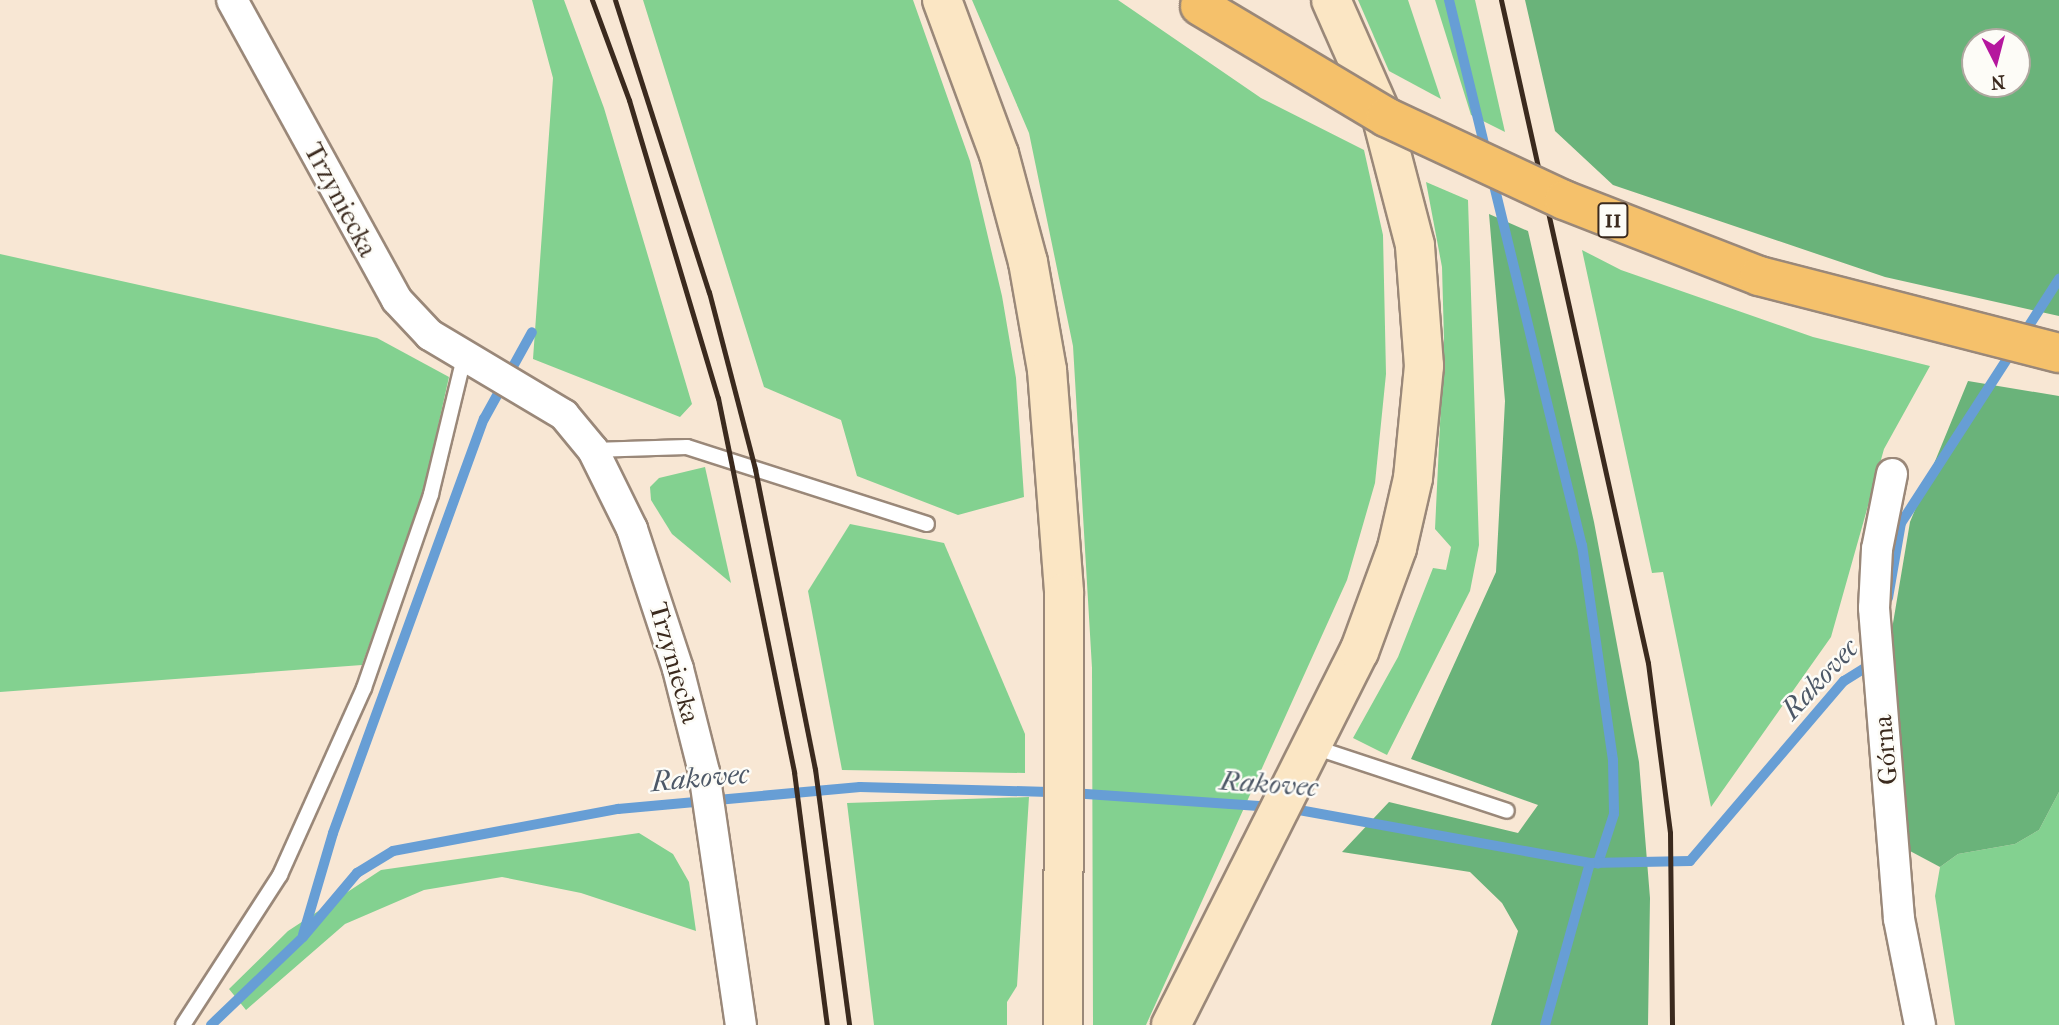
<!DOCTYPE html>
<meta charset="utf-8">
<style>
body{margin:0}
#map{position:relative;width:2059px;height:1025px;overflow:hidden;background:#f8e7d4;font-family:"IM FELL French Canon",serif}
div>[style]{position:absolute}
.green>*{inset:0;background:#83d190}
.forest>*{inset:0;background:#6ab37a}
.stream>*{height:10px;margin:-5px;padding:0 5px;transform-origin:5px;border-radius:5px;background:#679ed5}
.roads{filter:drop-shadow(2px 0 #9a8879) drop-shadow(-2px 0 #9a8879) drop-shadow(0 2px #9a8879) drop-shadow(0 -2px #9a8879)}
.service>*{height:14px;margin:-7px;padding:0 7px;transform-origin:7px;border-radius:7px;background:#fff}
.minor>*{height:30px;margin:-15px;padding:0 15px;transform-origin:15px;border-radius:15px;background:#fff}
.secondary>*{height:38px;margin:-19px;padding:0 19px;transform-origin:19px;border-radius:19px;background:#fbe6c4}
.rail>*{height:5px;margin:-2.5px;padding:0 2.5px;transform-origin:2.5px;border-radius:2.5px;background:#3b2a1e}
.bridges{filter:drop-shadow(2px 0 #9a8879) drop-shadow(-2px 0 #9a8879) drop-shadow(0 2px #9a8879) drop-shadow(0 -2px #9a8879)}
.primary-bridge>*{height:38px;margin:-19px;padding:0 19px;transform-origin:19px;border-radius:19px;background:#f5c16b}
span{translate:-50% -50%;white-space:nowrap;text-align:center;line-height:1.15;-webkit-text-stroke:5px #fdfcf7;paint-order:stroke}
.shield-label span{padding:2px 5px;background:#fdfcf7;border:2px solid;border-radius:5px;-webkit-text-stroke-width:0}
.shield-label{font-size:24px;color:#3b2a1e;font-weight:700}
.street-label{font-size:26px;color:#3b2a1e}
.water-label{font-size:28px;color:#4d5867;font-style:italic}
.north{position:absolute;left:1961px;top:28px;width:70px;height:70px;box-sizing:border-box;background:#fdfcf7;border:2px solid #afa8a0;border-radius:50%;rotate:174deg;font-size:19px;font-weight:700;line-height:28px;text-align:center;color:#3b2a1e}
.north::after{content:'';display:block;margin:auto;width:24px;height:32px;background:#b5179e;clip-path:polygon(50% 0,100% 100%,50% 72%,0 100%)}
</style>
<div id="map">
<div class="green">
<i style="clip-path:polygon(532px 0,564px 0,604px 108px,692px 404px,680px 417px,533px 359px,553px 78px)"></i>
<i style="clip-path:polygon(643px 0,913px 0,970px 161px,1002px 296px,1016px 378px,1024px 497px,958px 515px,857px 476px,841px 420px,764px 387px)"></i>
<i style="clip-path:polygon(972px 0,1118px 0,1261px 98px,1364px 150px,1383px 235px,1386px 374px,1375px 483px,1347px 580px,1146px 1025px,1093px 1025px,1092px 668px,1073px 346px,1029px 133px)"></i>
<i style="clip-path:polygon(1358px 0,1408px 0,1441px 99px,1389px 71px)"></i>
<i style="clip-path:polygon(1435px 0,1475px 0,1505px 132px,1471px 115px)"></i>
<i style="clip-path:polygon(1426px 182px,1468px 200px,1479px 545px,1470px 591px,1387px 755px,1353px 738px,1398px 657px,1433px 568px,1446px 570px,1451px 547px,1435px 529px,1444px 340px,1442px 267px)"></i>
<i style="clip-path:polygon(1582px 250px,1621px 270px,1813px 337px,1930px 366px,1884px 449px,1831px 637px,1711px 807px,1663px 572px,1652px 573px)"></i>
<i style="clip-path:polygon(0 254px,377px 338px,449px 377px,423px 494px,362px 665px,0 692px)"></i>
<i style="clip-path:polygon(705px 467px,731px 583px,672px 534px,651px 500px,650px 487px,659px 478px)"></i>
<i style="clip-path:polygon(850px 524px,944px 543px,1025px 734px,1025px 773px,842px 770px,808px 591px)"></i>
<i style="clip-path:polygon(2059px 792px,2059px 1025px,1955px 1025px,1935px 896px,1940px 867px,1958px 854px,2015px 844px,2039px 830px)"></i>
<i style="clip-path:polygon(1029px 797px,1017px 986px,1007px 1002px,1007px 1025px,874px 1025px,847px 803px)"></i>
<i style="clip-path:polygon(639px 833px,673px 854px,689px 882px,696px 931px,581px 893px,502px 877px,424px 890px,345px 924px,246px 1010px,229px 989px,288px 931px,381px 870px)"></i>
</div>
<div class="forest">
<i style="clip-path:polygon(evenodd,1525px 0,2059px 0,2059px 316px,1885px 277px,1613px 185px,1555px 131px,1525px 0,2017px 42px,2017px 84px,1975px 84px,1975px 42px,2017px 42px)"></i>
<i style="clip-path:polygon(1489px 214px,1528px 231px,1594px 522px,1639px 762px,1650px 898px,1648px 1025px,1491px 1025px,1518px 931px,1502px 903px,1470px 872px,1342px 852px,1389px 802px,1518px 833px,1538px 805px,1411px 759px,1496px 572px,1505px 401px)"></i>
<i style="clip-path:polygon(1968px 381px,2059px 396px,2059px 792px,2039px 830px,2015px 844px,1958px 854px,1940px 867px,1910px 851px,1889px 647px,1910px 522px)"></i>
</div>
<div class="stream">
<i style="left:1449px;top:0;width:156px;rotate:76.3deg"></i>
<i style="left:1492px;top:177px;width:379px;rotate:76.3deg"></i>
<i style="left:1582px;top:545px;width:217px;rotate:81.8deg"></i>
<i style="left:1613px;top:760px;width:54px;rotate:88.9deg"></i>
<i style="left:1614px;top:814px;width:52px;rotate:108.1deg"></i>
<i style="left:2023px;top:335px;width:67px;rotate:-57.3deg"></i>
<i style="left:1888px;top:598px;width:76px;rotate:-80.2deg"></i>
<i style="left:1901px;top:523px;width:206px;rotate:-57.1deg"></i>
<i style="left:1072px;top:793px;width:198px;rotate:4deg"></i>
<i style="left:1288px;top:808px;width:307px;rotate:10.3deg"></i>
<i style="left:1590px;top:863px;width:100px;rotate:-1.1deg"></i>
<i style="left:1690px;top:861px;width:237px;rotate:-49.5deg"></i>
<i style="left:1844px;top:681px;width:34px;rotate:-32deg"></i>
<i style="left:303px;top:935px;width:106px;rotate:-73.6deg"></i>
<i style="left:333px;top:833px;width:441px;rotate:-70deg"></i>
<i style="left:484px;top:419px;width:99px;rotate:-61.1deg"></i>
<i style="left:211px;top:1025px;width:127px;rotate:-43.7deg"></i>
<i style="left:303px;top:937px;width:84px;rotate:-49.8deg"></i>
<i style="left:357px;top:873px;width:42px;rotate:-31.4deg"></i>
<i style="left:393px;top:851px;width:229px;rotate:-10.6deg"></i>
<i style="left:618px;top:809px;width:243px;rotate:-5.2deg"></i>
<i style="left:860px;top:787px;width:197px;rotate:1.5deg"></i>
<i style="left:1545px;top:1025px;width:168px;rotate:-74.5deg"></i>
</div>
<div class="roads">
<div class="service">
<i style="left:593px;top:450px;width:94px;rotate:-1.8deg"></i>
<i style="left:687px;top:447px;width:252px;rotate:17.8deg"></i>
<i style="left:1314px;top:747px;width:203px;rotate:18.3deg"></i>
<i style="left:183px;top:1025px;width:179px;rotate:-57.1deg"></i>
<i style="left:280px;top:875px;width:205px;rotate:-65.8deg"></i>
<i style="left:364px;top:688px;width:205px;rotate:-70.9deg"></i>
<i style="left:431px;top:494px;width:140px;rotate:-76.4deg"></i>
</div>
<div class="minor">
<i style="left:232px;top:0;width:342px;rotate:61.2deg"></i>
<i style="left:397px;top:300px;width:48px;rotate:46.7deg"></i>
<i style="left:430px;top:335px;width:156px;rotate:30.8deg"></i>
<i style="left:564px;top:415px;width:45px;rotate:50.4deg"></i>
<i style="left:593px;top:450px;width:88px;rotate:63.7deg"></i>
<i style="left:632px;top:529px;width:147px;rotate:71.8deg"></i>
<i style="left:678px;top:669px;width:106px;rotate:75.8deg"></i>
<i style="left:704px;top:772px;width:256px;rotate:81.7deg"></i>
<i style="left:1892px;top:474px;width:76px;rotate:101.3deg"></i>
<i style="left:1877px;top:549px;width:59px;rotate:92.9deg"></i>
<i style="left:1874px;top:608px;width:312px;rotate:85.4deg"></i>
<i style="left:1899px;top:919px;width:108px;rotate:78.8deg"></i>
</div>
<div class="secondary">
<i style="left:942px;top:0;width:164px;rotate:69.7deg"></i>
<i style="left:999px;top:154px;width:112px;rotate:75deg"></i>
<i style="left:1028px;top:262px;width:110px;rotate:80deg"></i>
<i style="left:1047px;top:370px;width:224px;rotate:85.6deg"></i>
<i style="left:1064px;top:593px;width:432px;rotate:90.1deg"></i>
<i style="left:1171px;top:1025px;width:418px;rotate:-63.3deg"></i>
<i style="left:1359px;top:652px;width:111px;rotate:-69.9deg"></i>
<i style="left:1397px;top:548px;width:72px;rotate:-77.1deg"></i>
<i style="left:1413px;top:478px;width:113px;rotate:-84.4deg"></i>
<i style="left:1424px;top:366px;width:121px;rotate:-94.3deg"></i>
<i style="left:1415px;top:245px;width:138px;rotate:-104.6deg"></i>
<i style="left:1380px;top:111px;width:121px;rotate:-113.8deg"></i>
</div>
</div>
<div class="rail">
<i style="left:592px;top:0;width:107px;rotate:69.7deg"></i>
<i style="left:629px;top:100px;width:311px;rotate:73.4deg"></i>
<i style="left:718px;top:398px;width:382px;rotate:78.5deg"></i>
<i style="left:794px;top:772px;width:255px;rotate:82.6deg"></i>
<i style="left:615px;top:0;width:307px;rotate:72.2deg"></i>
<i style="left:709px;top:292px;width:183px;rotate:75.4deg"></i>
<i style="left:755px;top:469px;width:306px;rotate:78.7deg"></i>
<i style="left:815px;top:769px;width:258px;rotate:82.4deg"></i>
<i style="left:1501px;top:0;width:679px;rotate:77.5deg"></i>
<i style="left:1648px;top:663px;width:171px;rotate:82.6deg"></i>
<i style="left:1670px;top:833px;width:192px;rotate:89.4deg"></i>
</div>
<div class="bridges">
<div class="primary-bridge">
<i style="left:1200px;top:6px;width:217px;rotate:30.8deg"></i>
<i style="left:1386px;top:117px;width:196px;rotate:25deg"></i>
<i style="left:1564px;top:200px;width:209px;rotate:21.3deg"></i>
<i style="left:1759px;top:276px;width:310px;rotate:14.4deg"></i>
</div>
</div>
<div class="shield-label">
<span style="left:1613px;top:220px">11</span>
</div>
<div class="street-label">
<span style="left:340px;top:200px;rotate:62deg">Trzyniecka</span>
<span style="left:674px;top:663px;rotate:74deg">Trzyniecka</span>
<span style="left:1886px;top:750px;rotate:-95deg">Górna</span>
</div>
<div class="water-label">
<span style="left:1820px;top:679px;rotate:-47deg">Rakovec</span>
<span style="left:700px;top:778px;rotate:-5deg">Rakovec</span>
<span style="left:1269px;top:784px;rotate:4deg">Rakovec</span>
</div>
<div class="north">N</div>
</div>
